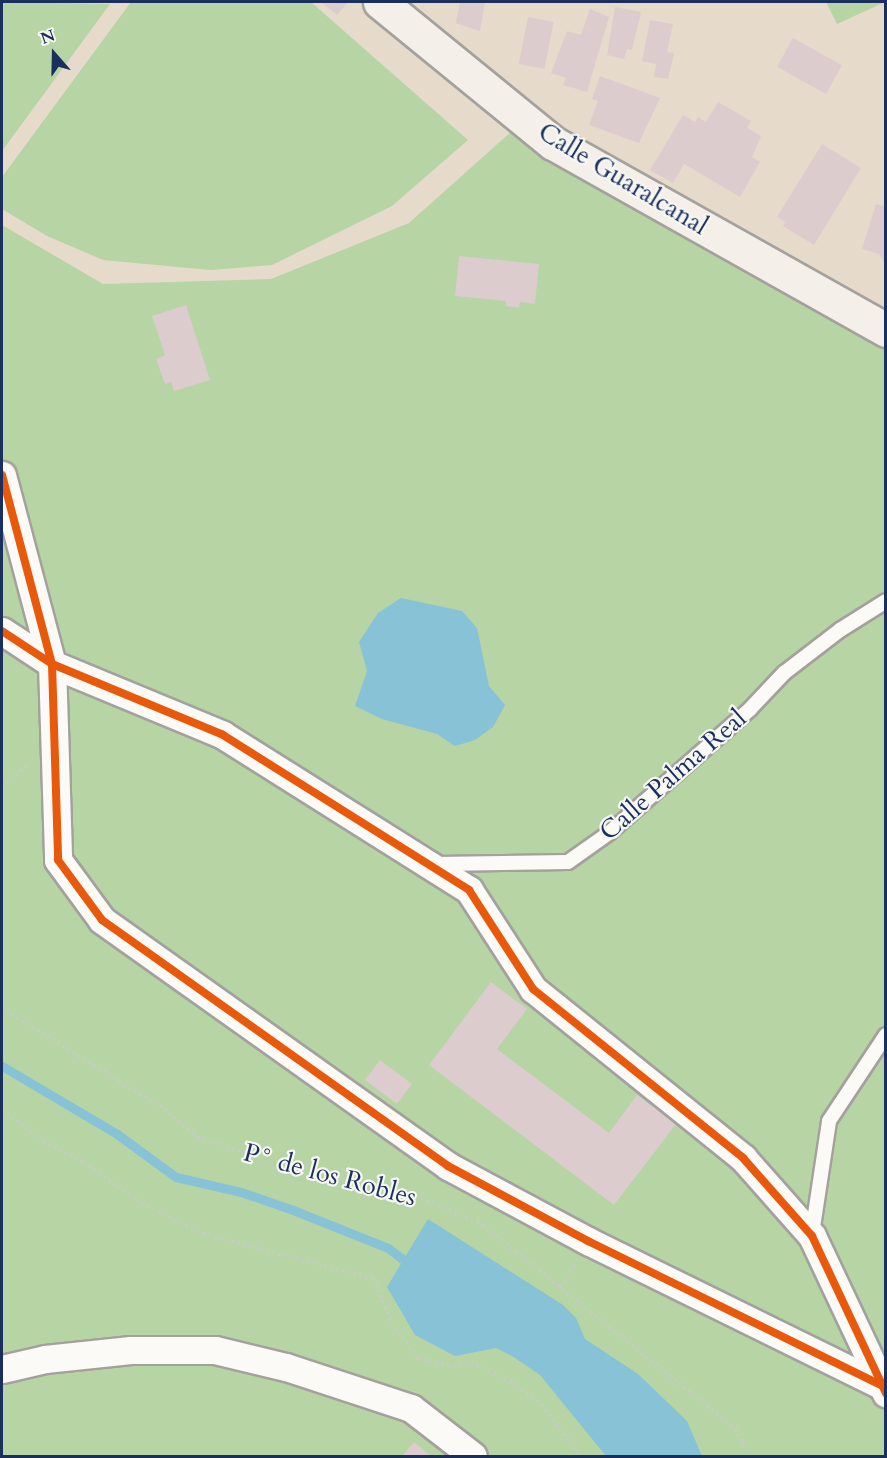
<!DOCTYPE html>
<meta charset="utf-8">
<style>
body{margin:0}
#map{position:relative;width:887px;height:1458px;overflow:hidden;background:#e6dbca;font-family:Cardo,serif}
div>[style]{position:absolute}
.green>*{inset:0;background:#b6d4a4}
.water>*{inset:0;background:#87c2d6}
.stream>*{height:9px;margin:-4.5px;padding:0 4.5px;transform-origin:4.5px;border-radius:4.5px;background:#87c2d6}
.building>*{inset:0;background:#dccccd;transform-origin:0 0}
.path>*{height:4px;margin-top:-2px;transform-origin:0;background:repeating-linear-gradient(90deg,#cac9c9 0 1.5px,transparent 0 6px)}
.roads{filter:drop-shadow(2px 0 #a4a19d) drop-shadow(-2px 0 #a4a19d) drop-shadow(0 2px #a4a19d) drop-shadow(0 -2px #a4a19d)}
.lane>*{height:14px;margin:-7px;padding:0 7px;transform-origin:7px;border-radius:7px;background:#fbfaf7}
.street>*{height:27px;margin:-13.5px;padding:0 13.5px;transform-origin:13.5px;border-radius:13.5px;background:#fbfaf7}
.secondary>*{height:33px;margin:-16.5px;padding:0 16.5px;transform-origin:16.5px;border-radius:16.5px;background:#f4f0e9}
.cycleway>*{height:8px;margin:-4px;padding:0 4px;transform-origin:4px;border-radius:4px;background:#e8590c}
span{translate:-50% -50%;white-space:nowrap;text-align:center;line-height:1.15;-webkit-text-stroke:4.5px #f6f6f2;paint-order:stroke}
.street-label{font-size:26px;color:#1b2f5e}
.frame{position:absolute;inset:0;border:3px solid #1b2f5e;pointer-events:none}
.north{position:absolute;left:24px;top:24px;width:60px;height:60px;-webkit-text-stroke:4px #f6f6f2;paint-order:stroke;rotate:340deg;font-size:16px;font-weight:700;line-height:24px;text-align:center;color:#1b2f5e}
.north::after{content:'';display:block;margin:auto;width:21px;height:27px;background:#1b2f5e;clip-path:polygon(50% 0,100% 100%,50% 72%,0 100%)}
</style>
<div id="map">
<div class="green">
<i style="clip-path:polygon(2px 2px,110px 4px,2px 151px)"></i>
<i style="clip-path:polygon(131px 2px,311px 2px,468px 140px,392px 206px,272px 265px,211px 270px,103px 260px,47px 236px,2px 209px,2px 177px)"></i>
<i style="clip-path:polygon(826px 2px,885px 2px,837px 24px)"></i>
<i style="clip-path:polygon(513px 130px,885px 330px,885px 1456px,2px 1456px,2px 225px,103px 284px,271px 279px,409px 223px)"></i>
</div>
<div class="water">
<i style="clip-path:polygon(401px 598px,462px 611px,477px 628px,489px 686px,505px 705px,493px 727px,475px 740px,455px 746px,437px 734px,382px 719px,355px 706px,367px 671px,359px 642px,378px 613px)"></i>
<i style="clip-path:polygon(428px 1219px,563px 1305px,576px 1318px,585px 1339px,638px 1374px,687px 1421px,702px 1456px,606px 1456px,540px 1375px,512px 1356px,496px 1348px,455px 1356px,415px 1335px,387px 1287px)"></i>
</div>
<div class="stream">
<i style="left:2px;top:1066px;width:134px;rotate:30.6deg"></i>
<i style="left:117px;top:1134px;width:73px;rotate:36.1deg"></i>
<i style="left:176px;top:1177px;width:67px;rotate:13deg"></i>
<i style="left:241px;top:1192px;width:55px;rotate:19.1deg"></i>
<i style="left:293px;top:1210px;width:102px;rotate:21.8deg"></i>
<i style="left:388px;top:1248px;width:20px;rotate:37deg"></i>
</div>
<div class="building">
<i style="clip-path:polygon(321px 2px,348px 2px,337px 15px)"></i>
<i style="clip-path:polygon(460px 2px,485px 2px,480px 31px,456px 23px)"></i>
<i style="clip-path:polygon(615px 7px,641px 12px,632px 50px,627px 49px,624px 59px,607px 55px)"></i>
<i style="clip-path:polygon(590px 9px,609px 17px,587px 92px,563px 85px,566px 78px,551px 73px,567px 31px,581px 35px)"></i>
<i style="left:528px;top:17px;width:26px;height:48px;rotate:11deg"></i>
<i style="clip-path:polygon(650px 20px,673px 24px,667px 52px,674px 53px,668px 79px,654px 77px,656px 64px,642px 61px)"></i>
<i style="left:793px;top:38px;width:56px;height:33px;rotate:29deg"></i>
<i style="clip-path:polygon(600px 76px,660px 98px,639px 143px,589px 125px,598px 101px,592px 99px)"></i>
<i style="clip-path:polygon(718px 102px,751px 121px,747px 128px,761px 136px,752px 157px,760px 162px,740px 197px,684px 164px,673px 183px,650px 170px,683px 115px,695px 122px,698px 117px,706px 122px)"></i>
<i style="clip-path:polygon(822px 144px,861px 168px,814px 245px,783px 226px,785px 222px,777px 217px)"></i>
<i style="clip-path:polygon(876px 204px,886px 207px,886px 266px,879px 254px,862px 249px)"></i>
<i style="clip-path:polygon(459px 256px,539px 264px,535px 304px,520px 302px,519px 308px,506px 306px,506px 301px,455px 296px)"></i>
<i style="clip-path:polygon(186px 305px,210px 380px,174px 391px,171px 382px,165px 384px,156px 359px,165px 355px,152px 316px)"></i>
<i style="clip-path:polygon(491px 982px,527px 1009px,497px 1049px,609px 1133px,637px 1095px,676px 1124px,614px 1205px,429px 1065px)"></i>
<i style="left:380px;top:1060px;width:40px;height:25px;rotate:37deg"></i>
<i style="clip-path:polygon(414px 1442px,431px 1456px,402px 1456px)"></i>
</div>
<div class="path">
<i style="left:2px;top:787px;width:35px;rotate:-41deg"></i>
<i style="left:2px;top:1008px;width:198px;rotate:32deg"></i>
<i style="left:170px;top:1113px;width:38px;rotate:42deg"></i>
<i style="left:198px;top:1138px;width:55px;rotate:16.8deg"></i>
<i style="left:251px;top:1154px;width:38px;rotate:7deg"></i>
<i style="left:289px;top:1159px;width:58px;rotate:21.3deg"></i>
<i style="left:343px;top:1180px;width:69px;rotate:10.8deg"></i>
<i style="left:411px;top:1193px;width:79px;rotate:24deg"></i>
<i style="left:483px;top:1225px;width:325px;rotate:38.9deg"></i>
<i style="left:736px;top:1429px;width:30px;rotate:64deg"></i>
<i style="left:2px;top:1110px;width:46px;rotate:37.1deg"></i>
<i style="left:39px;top:1138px;width:51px;rotate:29.1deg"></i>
<i style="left:84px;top:1163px;width:71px;rotate:34.1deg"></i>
<i style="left:143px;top:1203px;width:68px;rotate:27.3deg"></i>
<i style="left:203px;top:1234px;width:177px;rotate:14.7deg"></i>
<i style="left:374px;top:1279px;width:48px;rotate:67.8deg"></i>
<i style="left:392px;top:1323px;width:44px;rotate:54.2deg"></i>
<i style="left:418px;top:1359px;width:31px;rotate:11deg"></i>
<i style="left:448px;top:1365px;width:24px;rotate:-5deg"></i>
<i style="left:472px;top:1363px;width:45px;rotate:26.6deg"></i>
<i style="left:512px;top:1383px;width:37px;rotate:36deg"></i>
<i style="left:542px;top:1405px;width:64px;rotate:53.3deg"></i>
<i style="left:561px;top:1287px;width:26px;rotate:-59deg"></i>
</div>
<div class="roads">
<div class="lane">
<i style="left:438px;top:864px;width:130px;rotate:-0.9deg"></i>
<i style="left:568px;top:862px;width:50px;rotate:-35.3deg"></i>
<i style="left:609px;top:833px;width:188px;rotate:-41.3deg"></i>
<i style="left:750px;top:709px;width:50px;rotate:-46.6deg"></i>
<i style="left:784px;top:673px;width:71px;rotate:-37.5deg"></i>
<i style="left:840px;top:630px;width:54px;rotate:-32.2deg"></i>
<i style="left:812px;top:1234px;width:114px;rotate:-81.4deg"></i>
<i style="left:829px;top:1121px;width:103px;rotate:-56.5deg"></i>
</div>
<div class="street">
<i style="left:2px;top:475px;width:196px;rotate:75.2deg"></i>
<i style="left:52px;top:664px;width:185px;rotate:22.5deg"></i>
<i style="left:223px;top:735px;width:291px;rotate:32.2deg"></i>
<i style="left:469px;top:890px;width:118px;rotate:57.1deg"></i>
<i style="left:533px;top:989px;width:270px;rotate:38.8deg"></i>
<i style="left:743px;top:1158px;width:104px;rotate:48.5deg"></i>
<i style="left:812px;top:1236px;width:174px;rotate:64.8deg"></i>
<i style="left:2px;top:631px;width:60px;rotate:33.4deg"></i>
<i style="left:52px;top:664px;width:196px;rotate:88.2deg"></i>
<i style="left:58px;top:860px;width:74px;rotate:53.7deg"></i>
<i style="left:102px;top:920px;width:425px;rotate:35.4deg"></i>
<i style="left:448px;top:1166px;width:159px;rotate:28.2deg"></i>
<i style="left:588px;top:1241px;width:326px;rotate:26.2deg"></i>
<i style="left:2px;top:1369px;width:44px;rotate:-13.1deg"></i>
<i style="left:45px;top:1359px;width:86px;rotate:-6deg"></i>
<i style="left:131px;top:1350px;width:84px"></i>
<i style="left:215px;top:1350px;width:73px;rotate:13.5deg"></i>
<i style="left:286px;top:1367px;width:132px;rotate:18.2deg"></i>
<i style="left:411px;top:1408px;width:78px;rotate:37.7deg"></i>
</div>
<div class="secondary">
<i style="left:380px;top:2px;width:223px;rotate:39.2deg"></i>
<i style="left:553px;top:143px;width:382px;rotate:29.3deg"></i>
</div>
</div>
<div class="cycleway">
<i style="left:2px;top:475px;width:196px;rotate:75.2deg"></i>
<i style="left:52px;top:664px;width:185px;rotate:22.5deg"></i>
<i style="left:223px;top:735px;width:291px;rotate:32.2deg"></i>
<i style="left:469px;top:890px;width:118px;rotate:57.1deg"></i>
<i style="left:533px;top:989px;width:270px;rotate:38.8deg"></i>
<i style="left:743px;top:1158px;width:104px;rotate:48.5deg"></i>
<i style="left:812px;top:1236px;width:174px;rotate:64.8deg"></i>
<i style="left:2px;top:631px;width:60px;rotate:33.4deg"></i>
<i style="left:52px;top:664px;width:196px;rotate:88.2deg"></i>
<i style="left:58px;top:860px;width:74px;rotate:53.7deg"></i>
<i style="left:102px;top:920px;width:425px;rotate:35.4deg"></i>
<i style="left:448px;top:1166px;width:159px;rotate:28.2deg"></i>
<i style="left:588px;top:1241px;width:326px;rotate:26.2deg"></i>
</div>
<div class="street-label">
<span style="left:623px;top:179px;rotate:31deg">Calle Guaralcanal</span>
<span style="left:673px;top:775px;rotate:-41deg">Calle Palma Real</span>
<span style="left:330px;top:1175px;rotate:15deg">P° de los Robles</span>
</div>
<div class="frame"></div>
<div class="north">N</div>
</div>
